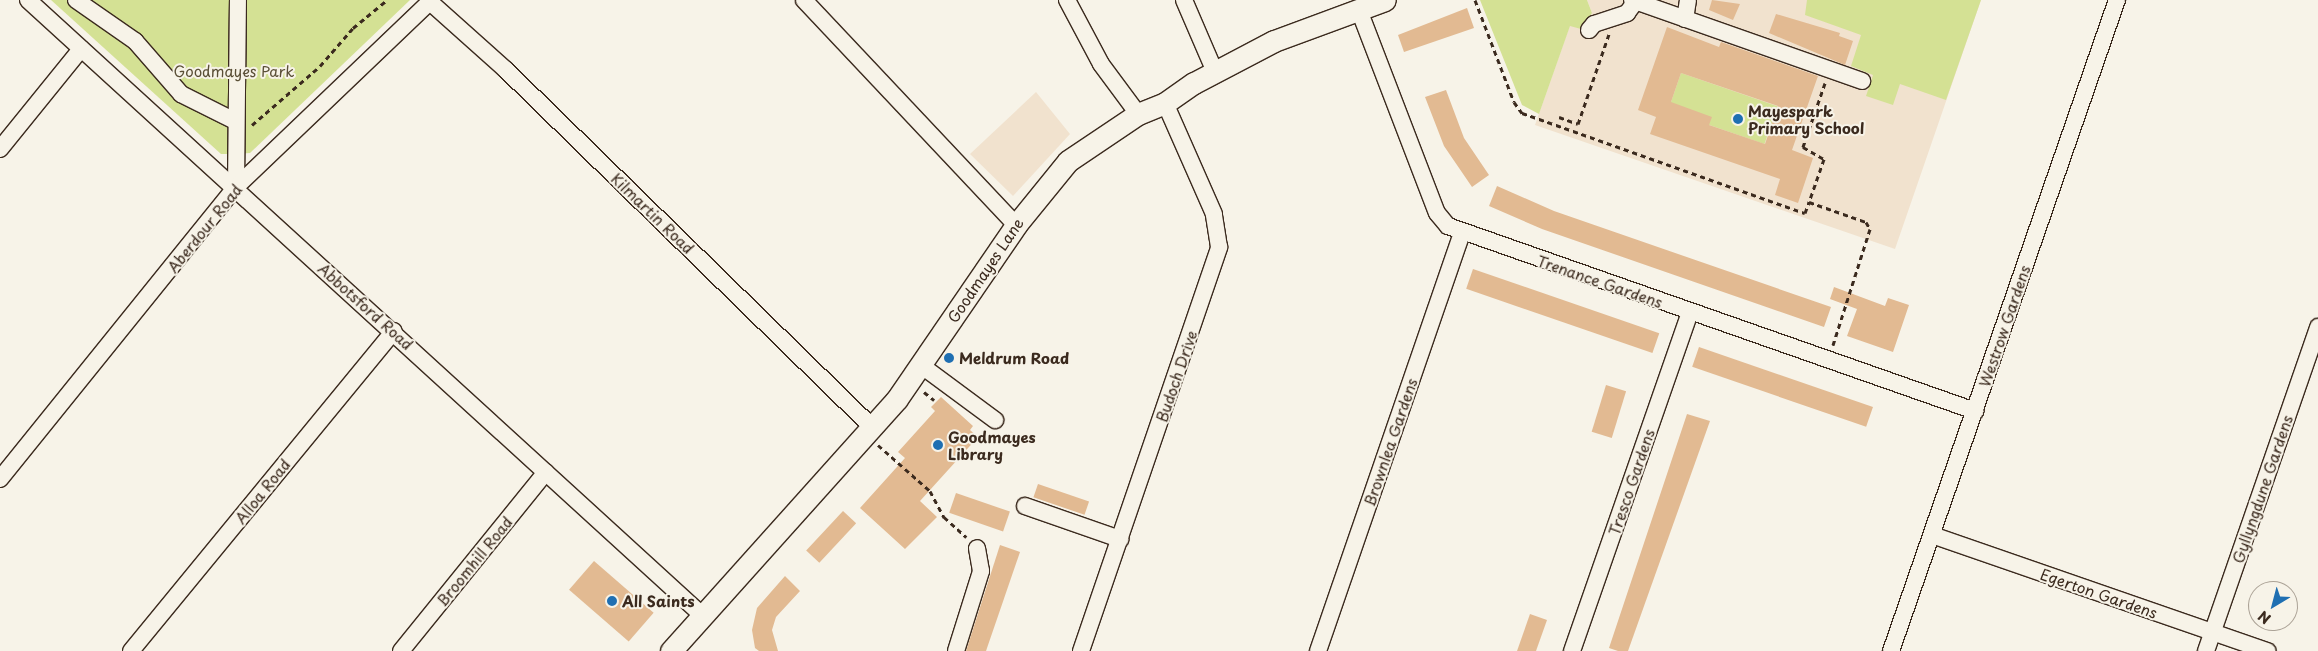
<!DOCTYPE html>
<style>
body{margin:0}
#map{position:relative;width:2318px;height:651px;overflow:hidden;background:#f7f3e8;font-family:"Playpen Sans",sans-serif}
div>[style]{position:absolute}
.built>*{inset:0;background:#f1e2ce}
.green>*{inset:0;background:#d4e194;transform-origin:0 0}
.building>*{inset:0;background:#e2ba92;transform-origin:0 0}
.path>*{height:3px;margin-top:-1.5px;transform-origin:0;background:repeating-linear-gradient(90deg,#3b2a1e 0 5px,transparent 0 9px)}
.roads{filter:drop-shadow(1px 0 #3b2a1e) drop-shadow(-1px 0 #3b2a1e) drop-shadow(0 1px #3b2a1e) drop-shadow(0 -1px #3b2a1e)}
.minor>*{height:16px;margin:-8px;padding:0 8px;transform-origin:8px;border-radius:8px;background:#f7f3e8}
.major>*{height:21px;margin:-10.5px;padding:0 10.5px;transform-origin:10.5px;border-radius:10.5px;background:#f7f3e8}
.dots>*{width:14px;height:14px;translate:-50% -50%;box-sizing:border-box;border:2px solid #f7f3e8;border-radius:50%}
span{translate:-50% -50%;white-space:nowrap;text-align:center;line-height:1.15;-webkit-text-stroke:4px #f7f3e8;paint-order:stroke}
.park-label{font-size:15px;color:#5a4f36}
.poi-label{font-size:15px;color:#3b2a1e;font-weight:700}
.left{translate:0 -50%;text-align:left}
.street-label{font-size:15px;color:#3b2a1e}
.north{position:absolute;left:2248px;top:581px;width:50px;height:50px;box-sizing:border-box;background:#f7f3e8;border:1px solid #aca397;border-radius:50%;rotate:217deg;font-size:14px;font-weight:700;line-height:20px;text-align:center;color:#3b2a1e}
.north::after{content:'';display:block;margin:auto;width:18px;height:22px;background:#1f6fb2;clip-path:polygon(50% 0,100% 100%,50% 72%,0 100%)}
</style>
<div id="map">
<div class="built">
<i style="clip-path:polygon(1587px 0,1981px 0,1895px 249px,1535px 125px,1570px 25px,1592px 13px)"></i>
<i style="clip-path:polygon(1036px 92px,1070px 134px,1013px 196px,970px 154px)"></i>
</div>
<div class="green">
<i style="clip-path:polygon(51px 0,410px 0,250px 153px,235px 154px,221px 154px)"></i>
<i style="clip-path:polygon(1480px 0,1587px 0,1592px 13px,1581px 29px,1570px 26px,1539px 114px,1522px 105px)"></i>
<i style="clip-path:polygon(1807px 0,1981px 0,1946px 100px,1900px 84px,1893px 105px,1866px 96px,1873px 75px,1851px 66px,1861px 35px,1805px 15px)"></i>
<i style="left:1681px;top:73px;width:102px;height:40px;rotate:19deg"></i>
</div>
<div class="building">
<i style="clip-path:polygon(1712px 0,1740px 4px,1733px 20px,1709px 10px)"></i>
<i style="clip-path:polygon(1467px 8px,1474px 28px,1404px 52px,1398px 35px)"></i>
<i style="clip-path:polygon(1776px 14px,1840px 33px,1839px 36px,1853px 41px,1845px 65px,1769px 33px)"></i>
<i style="clip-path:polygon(evenodd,1667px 27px,1719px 47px,1721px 42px,1818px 76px,1792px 150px,1813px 158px,1798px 203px,1775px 195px,1780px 179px,1650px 134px,1656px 117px,1638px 110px,1667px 27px,1681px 73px,1778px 106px,1765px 144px,1709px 125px,1712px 117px,1671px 102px,1681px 73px)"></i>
<i style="clip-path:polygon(1446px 90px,1464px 138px,1489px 175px,1472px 187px,1444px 146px,1425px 97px)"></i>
<i style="clip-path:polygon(1497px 186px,1554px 211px,1831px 307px,1824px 327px,1542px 229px,1489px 206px)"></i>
<i style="left:1473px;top:269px;width:197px;height:21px;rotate:19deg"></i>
<i style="clip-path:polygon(1834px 287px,1885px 306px,1888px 298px,1909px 305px,1893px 352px,1847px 336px,1857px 309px,1830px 299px)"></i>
<i style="left:1699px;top:347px;width:184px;height:21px;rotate:19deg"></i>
<i style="left:1606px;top:385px;width:21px;height:49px;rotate:17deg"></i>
<i style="clip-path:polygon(941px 397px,973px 426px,970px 430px,978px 437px,920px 501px,937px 517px,905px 549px,860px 508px,905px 458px,898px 452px,935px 411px,931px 407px)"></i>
<i style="clip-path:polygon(1687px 414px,1710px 421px,1628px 651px,1618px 651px,1609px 648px)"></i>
<i style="left:1038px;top:484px;width:54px;height:14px;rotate:19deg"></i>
<i style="left:956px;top:493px;width:57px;height:21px;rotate:19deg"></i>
<i style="left:843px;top:511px;width:18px;height:54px;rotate:43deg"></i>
<i style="clip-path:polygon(1000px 545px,1020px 552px,986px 651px,966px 651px)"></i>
<i style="left:594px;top:561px;width:79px;height:38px;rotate:41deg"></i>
<i style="clip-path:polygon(785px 576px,800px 591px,776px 617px,772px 630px,778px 651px,759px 651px,755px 648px,752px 630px,757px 608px)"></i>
<i style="clip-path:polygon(1530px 614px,1547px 620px,1536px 651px,1517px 651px)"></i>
</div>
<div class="path">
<i style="left:1475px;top:0;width:109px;rotate:69.1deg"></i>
<i style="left:1514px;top:102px;width:14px;rotate:54deg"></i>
<i style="left:1522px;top:113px;width:300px;rotate:19.5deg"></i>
<i style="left:1805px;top:213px;width:12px;rotate:-70deg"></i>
<i style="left:1825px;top:83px;width:68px;rotate:109deg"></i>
<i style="left:1803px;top:147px;width:24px;rotate:30deg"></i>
<i style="left:1824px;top:159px;width:46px;rotate:109.2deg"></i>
<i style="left:1809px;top:202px;width:60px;rotate:19.3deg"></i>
<i style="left:1866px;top:222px;width:8px;rotate:60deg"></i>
<i style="left:1870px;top:229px;width:122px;rotate:107.7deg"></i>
<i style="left:1559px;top:117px;width:20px;rotate:20deg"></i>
<i style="left:1578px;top:124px;width:95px;rotate:-71deg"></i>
<i style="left:252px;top:125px;width:90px;rotate:-40.9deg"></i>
<i style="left:320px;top:66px;width:50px;rotate:-49deg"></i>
<i style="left:353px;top:28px;width:44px;rotate:-39.5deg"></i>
<i style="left:924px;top:392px;width:13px;rotate:39deg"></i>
<i style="left:878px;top:445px;width:69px;rotate:41.5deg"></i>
<i style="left:930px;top:491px;width:30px;rotate:62deg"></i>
<i style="left:944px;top:517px;width:30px;rotate:42deg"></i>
</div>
<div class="roads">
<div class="minor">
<i style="left:28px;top:0;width:911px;rotate:42.38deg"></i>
<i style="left:76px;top:0;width:72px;rotate:34.8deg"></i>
<i style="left:135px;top:41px;width:70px;rotate:49deg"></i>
<i style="left:181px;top:94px;width:60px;rotate:26.6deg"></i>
<i style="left:804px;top:0;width:309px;rotate:46.7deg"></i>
<i style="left:1067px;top:0;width:72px;rotate:62deg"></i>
<i style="left:1101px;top:64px;width:62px;rotate:53.5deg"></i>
<i style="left:1184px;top:0;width:78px;rotate:66.7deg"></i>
<i style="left:1632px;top:0;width:244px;rotate:19.4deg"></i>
<i style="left:430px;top:2px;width:102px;rotate:41.8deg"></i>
<i style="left:506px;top:70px;width:513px;rotate:44.29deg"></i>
<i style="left:1359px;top:10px;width:217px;rotate:69deg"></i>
<i style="left:1437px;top:213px;width:17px;rotate:50deg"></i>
<i style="left:1448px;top:226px;width:559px;rotate:19.34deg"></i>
<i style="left:1685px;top:19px;width:19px;rotate:-81deg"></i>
<i style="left:1589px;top:30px;width:8px;rotate:-50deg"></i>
<i style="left:1594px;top:24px;width:35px;rotate:-18deg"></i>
<i style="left:1627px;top:13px;width:15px;rotate:-53deg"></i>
<i style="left:0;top:149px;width:129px;rotate:-51deg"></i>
<i style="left:236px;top:187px;width:187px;rotate:-89.4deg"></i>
<i style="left:922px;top:366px;width:91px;rotate:36.5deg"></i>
<i style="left:0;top:479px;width:375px;rotate:-51.1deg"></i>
<i style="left:236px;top:187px;width:271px;rotate:-43.7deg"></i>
<i style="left:1025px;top:506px;width:101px;rotate:19.2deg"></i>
<i style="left:1932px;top:535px;width:355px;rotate:19.1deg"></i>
<i style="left:131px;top:651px;width:414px;rotate:-50.6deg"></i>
<i style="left:401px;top:651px;width:230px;rotate:-51deg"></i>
<i style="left:956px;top:651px;width:84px;rotate:-72.6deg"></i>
<i style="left:981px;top:571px;width:23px;rotate:-100deg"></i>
<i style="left:1081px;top:651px;width:427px;rotate:-71.1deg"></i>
<i style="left:1219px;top:247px;width:33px;rotate:-99deg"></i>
<i style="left:1214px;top:214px;width:121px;rotate:-113.8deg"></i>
<i style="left:1318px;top:651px;width:443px;rotate:-71deg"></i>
<i style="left:1572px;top:651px;width:359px;rotate:-70.8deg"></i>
<i style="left:1891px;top:651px;width:689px;rotate:-70.86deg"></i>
<i style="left:2206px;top:651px;width:343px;rotate:-70.9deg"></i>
</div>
<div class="major">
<i style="left:671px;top:651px;width:338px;rotate:-48.1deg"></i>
<i style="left:897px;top:399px;width:211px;rotate:-55.6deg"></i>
<i style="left:1016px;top:225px;width:82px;rotate:-50.9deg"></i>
<i style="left:1068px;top:161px;width:84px;rotate:-33.9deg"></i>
<i style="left:1138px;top:114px;width:29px;rotate:-22deg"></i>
<i style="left:1165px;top:103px;width:35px;rotate:-35deg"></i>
<i style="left:1194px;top:83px;width:90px;rotate:-27.7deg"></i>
<i style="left:1274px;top:41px;width:118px;rotate:-20.3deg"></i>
</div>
</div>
<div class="dots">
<i style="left:1738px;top:119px;background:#1f6fb2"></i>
<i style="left:949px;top:358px;background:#1f6fb2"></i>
<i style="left:938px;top:445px;background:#1f6fb2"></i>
<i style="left:612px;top:601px;background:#1f6fb2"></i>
</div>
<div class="park-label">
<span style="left:234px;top:71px">Goodmayes Park</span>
</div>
<div class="poi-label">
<span class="left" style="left:1748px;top:119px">Mayespark<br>Primary School</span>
<span class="left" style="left:959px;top:358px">Meldrum Road</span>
<span class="left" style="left:948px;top:445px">Goodmayes<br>Library</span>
<span class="left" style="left:622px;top:601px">All Saints</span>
</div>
<div class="street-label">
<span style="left:653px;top:213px;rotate:44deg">Kilmartin Road</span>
<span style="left:204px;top:228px;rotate:-51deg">Aberdour Road</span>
<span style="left:985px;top:270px;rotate:-56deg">Goodmayes Lane</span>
<span style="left:1600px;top:281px;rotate:19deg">Trenance Gardens</span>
<span style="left:366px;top:306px;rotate:42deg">Abbotsford Road</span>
<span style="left:2004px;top:326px;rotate:-71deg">Westrow Gardens</span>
<span style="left:1176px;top:376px;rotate:-71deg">Budoch Drive</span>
<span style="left:1390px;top:442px;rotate:-71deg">Brownlea Gardens</span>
<span style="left:1631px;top:482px;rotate:-71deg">Tresco Gardens</span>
<span style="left:2262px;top:489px;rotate:-71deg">Gyllyngdune Gardens</span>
<span style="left:262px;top:491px;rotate:-51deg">Alloa Road</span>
<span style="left:474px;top:561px;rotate:-51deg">Broomhill Road</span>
<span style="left:2099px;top:593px;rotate:19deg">Egerton Gardens</span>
</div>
<div class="north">N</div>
</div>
